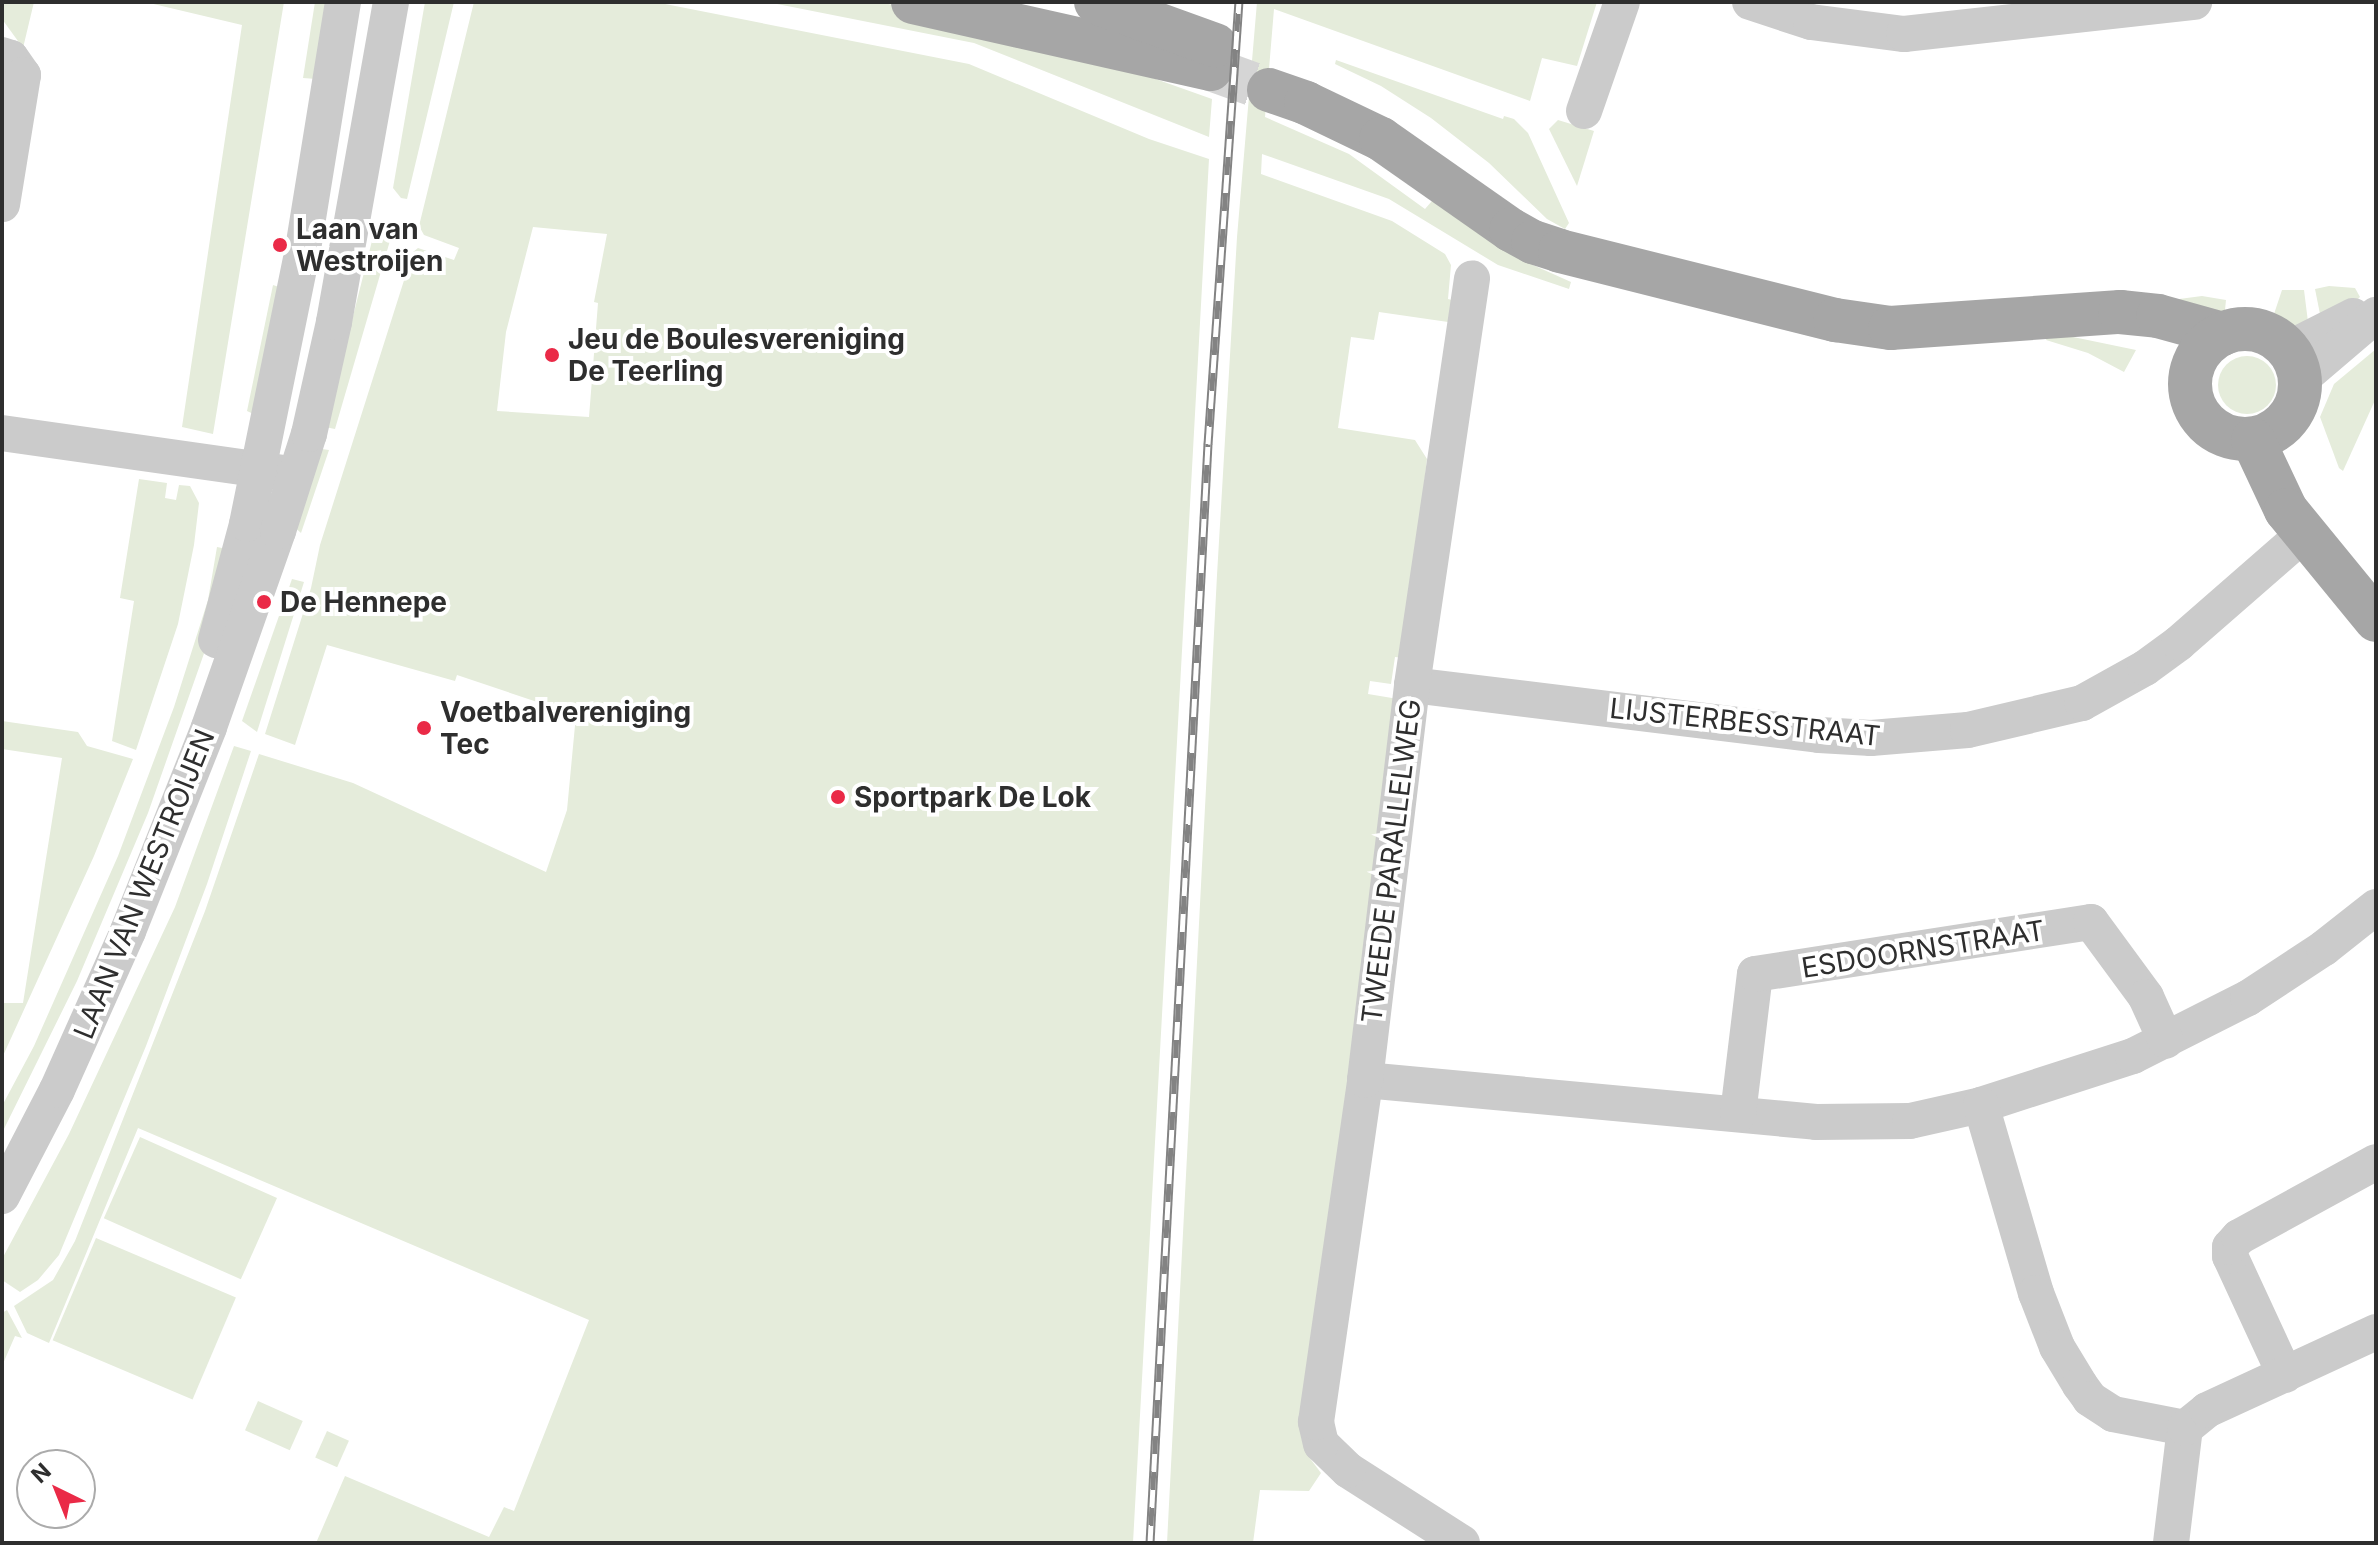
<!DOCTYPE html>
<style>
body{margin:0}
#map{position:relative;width:2378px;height:1545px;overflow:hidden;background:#fff;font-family:Inter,sans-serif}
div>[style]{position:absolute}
.green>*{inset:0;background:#e5ecdb;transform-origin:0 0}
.round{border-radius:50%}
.major-tunnel>*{height:44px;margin-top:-22px;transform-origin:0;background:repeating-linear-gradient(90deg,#d5d5d5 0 44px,transparent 0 66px)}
.minor>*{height:36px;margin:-18px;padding:0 18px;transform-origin:18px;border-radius:18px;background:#cbcbcb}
.major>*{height:44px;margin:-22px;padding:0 22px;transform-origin:22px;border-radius:22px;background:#a6a6a6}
.major>.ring{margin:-22px;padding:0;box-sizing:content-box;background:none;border:44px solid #a6a6a6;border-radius:50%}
.rail>*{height:9px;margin-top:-4.5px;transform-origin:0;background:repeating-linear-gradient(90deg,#fff 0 18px,#838383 0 36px);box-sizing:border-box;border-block:2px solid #838383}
.dots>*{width:22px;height:22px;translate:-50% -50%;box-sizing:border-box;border:4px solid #fff;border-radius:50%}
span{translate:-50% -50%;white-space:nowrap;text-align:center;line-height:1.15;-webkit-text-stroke:8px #fff;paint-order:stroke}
.poi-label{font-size:28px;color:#2e2e2e;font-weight:700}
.left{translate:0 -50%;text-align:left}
.street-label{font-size:28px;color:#2e2e2e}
.frame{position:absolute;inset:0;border:4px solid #2e2e2e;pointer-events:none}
.north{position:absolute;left:16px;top:1449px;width:80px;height:80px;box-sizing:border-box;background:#fff;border:2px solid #ababab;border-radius:50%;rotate:317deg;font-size:22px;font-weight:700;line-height:32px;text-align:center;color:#2e2e2e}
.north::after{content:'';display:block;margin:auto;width:28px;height:36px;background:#ea2a47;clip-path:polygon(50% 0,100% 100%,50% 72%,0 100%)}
</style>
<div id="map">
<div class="green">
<i style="clip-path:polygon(2px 2px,34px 2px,23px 48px,2px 19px)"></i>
<i style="clip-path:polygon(145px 2px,284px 2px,213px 434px,182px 427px,242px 25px)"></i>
<i style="clip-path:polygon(315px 2px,333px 2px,316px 79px,303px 78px)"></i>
<i style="clip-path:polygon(425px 2px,454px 2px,407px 199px,401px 198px,393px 188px)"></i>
<i style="clip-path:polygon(evenodd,474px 2px,655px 2px,969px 64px,1149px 139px,1209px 159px,1133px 1543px,316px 1543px,345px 1476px,489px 1537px,504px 1507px,514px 1511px,589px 1320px,138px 1128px,49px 1343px,27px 1333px,14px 1306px,53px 1280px,75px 1241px,205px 911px,259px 754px,353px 783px,546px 872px,567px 810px,576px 715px,457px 675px,455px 681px,327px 645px,295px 745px,265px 734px,311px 588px,320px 545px,413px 252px,418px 248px,454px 260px,459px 248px,424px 235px,419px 226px,474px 2px,533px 227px,607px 234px,594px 302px,598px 303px,589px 417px,497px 411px,506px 332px,533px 227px)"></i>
<i style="clip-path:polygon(767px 2px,878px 2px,939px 14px,1088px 55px,1212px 99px,1209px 137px,974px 43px)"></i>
<i style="clip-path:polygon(1257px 2px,1597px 2px,1577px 66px,1542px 58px,1530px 101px,1274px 9px,1265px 117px,1349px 154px,1425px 209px,1438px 194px,1533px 265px,1571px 282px,1569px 289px,1498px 265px,1389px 199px,1262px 154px,1261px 174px,1392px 221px,1445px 254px,1451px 265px,1448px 299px,1452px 300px,1455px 323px,1379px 312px,1374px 340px,1351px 337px,1338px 428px,1415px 440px,1427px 459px,1404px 658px,1395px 657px,1391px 684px,1370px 681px,1368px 694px,1398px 699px,1309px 1457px,1321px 1473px,1309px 1491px,1260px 1490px,1253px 1543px,1167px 1543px,1217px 575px,1237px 237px)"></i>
<i style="clip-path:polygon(1336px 60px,1503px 119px,1504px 116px,1514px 119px,1528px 133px,1569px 223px,1565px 229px,1547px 219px,1489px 163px,1431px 118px,1381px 86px,1335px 64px)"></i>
<i style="clip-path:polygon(1558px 120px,1594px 131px,1577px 186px,1549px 129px)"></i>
<i style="clip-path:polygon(376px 225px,394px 227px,335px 429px,325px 427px)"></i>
<i style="clip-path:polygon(273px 285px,285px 289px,262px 418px,247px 411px)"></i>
<i style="clip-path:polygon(2329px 286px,2355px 288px,2360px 297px,2345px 310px,2321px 319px,2315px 289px)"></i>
<i style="clip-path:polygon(2282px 290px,2304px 290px,2308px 322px,2289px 327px,2274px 314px)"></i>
<i style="clip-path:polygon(2202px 296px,2226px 300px,2225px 310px,2210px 318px,2164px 301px)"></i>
<i style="clip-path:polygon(2049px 332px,2136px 350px,2124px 372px,2088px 353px,2046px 340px)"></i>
<i style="clip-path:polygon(2376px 349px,2376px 398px,2343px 471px,2339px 468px,2320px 417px,2334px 384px)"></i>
<i class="round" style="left:2218px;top:356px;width:58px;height:58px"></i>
<i style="clip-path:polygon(315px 448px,329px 450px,301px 533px,291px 524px)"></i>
<i style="clip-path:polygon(139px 479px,167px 483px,165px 498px,176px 500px,179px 485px,190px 486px,199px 503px,194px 545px,178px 624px,136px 750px,112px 741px,134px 601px,120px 598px)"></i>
<i style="clip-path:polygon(217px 547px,232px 550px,214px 625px,148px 813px,77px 981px,2px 1133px,2px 1106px,34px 1046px,118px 856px,174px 707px,208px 600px)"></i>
<i style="clip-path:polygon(292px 579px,304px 582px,257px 732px,242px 721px)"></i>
<i style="clip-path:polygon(2px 721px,78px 732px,87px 746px,133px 759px,94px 856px,2px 1058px,2px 1003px,23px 1003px,62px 758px,2px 749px)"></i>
<i style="clip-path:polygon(234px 746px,251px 751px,207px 884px,146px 1046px,59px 1255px,38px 1280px,20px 1292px,2px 1280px,2px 1259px,69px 1134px,175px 907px)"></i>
<i style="left:140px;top:1137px;width:150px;height:89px;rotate:24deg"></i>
<i style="left:96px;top:1238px;width:152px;height:111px;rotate:23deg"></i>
<i style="clip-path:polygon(7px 1310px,22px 1338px,15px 1336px,2px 1366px,2px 1313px)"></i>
<i style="left:258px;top:1401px;width:49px;height:32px;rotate:24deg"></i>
<i style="left:327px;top:1431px;width:24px;height:29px;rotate:24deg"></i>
</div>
<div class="major-tunnel">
<i style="left:1211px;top:69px;width:62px;rotate:19.9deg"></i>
</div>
<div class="minor">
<i style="left:1750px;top:2px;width:64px;rotate:18.2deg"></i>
<i style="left:1811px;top:22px;width:94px;rotate:7.4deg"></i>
<i style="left:1904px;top:34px;width:292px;rotate:-6.3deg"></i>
<i style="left:2px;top:55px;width:9px;rotate:18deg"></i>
<i style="left:11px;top:58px;width:21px;rotate:55deg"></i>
<i style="left:23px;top:75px;width:131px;rotate:99.2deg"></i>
<i style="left:1584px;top:111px;width:115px;rotate:-70.8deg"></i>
<i style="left:2288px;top:349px;width:73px;rotate:-26.9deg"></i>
<i style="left:2301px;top:379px;width:99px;rotate:-40.5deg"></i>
<i style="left:2px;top:433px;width:283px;rotate:8.1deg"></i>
<i style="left:216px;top:640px;width:120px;rotate:-75deg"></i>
<i style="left:247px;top:524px;width:281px;rotate:-78.5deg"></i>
<i style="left:303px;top:249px;width:250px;rotate:-80.8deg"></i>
<i style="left:1412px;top:685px;width:410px;rotate:7deg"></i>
<i style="left:1819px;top:735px;width:52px;rotate:3.3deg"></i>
<i style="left:1871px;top:738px;width:97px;rotate:-4.7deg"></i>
<i style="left:1968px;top:730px;width:117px;rotate:-13.3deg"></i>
<i style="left:2082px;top:703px;width:72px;rotate:-29.1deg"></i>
<i style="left:2145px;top:668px;width:42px;rotate:-36.3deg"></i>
<i style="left:2179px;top:643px;width:167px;rotate:-41.1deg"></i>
<i style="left:1365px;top:1080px;width:453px;rotate:5.3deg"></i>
<i style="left:1816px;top:1122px;width:94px;rotate:-0.6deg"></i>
<i style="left:1910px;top:1121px;width:73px;rotate:-12.7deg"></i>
<i style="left:1981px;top:1105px;width:160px;rotate:-17.9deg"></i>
<i style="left:2133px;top:1056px;width:129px;rotate:-26.8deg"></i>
<i style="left:2248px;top:998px;width:91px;rotate:-33.3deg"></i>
<i style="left:2324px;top:948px;width:66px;rotate:-38.3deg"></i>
<i style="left:1981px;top:1105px;width:196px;rotate:73.7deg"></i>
<i style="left:2036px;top:1293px;width:58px;rotate:68.7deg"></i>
<i style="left:2057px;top:1347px;width:44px;rotate:58.8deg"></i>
<i style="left:2080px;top:1385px;width:17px;rotate:54deg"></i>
<i style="left:2090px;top:1399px;width:27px;rotate:33deg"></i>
<i style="left:2113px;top:1414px;width:73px;rotate:11deg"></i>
<i style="left:1738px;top:1114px;width:141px;rotate:-83.1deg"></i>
<i style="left:1755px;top:974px;width:340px;rotate:-8.8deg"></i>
<i style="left:2091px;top:922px;width:93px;rotate:53.7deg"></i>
<i style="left:2146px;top:997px;width:48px;rotate:65.6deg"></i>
<i style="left:2px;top:1196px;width:119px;rotate:-62.6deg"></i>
<i style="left:57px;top:1090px;width:174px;rotate:-65.9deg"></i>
<i style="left:128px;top:931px;width:219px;rotate:-68.3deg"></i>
<i style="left:209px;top:727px;width:208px;rotate:-70.6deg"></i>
<i style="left:278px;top:531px;width:102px;rotate:-72.3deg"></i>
<i style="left:309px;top:434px;width:115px;rotate:-77.4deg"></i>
<i style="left:334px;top:322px;width:325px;rotate:-79.9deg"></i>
<i style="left:2285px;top:1375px;width:131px;rotate:-114.8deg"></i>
<i style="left:2230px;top:1256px;width:9px;rotate:-90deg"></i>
<i style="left:2230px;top:1247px;width:13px;rotate:-48deg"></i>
<i style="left:2239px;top:1237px;width:156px;rotate:-28.7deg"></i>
<i style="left:1462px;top:1543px;width:135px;rotate:-147.4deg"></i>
<i style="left:1348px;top:1470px;width:37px;rotate:-136deg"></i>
<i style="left:1321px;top:1444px;width:23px;rotate:-103deg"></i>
<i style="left:1316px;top:1422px;width:345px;rotate:-81.8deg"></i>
<i style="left:1365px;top:1080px;width:398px;rotate:-83.2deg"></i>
<i style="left:1412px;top:685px;width:411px;rotate:-81.6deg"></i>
<i style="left:2171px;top:1543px;width:116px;rotate:-83.1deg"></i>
<i style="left:2185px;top:1428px;width:28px;rotate:-39deg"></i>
<i style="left:2207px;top:1410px;width:186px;rotate:-24.8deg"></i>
</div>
<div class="major">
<i style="left:913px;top:2px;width:305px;rotate:12.7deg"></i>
<i style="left:1096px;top:2px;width:127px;rotate:19.9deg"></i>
<i style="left:1269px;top:90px;width:39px;rotate:19deg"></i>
<i style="left:1306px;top:103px;width:83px;rotate:25.6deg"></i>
<i style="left:1381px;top:139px;width:159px;rotate:35deg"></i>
<i style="left:1511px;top:230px;width:25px;rotate:29deg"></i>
<i style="left:1533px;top:242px;width:28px;rotate:18deg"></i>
<i style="left:1560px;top:251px;width:284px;rotate:14.1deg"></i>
<i style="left:1835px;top:320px;width:56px;rotate:8.3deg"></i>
<i style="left:1890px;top:328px;width:231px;rotate:-4deg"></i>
<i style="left:2120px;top:312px;width:38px;rotate:6deg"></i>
<i style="left:2158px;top:316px;width:67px;rotate:15.5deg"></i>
<i class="ring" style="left:2190px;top:329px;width:66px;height:66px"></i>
<i style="left:2253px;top:440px;width:77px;rotate:64.8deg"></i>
<i style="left:2286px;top:510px;width:142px;rotate:50.7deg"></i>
</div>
<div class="rail">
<i style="left:1150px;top:1543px;width:1101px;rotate:-86.98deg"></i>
<i style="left:1208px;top:444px;width:443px;rotate:-86deg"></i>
</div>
<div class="dots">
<i style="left:280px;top:245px;background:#ea2a47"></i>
<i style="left:552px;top:355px;background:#ea2a47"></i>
<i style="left:264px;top:602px;background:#ea2a47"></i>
<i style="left:424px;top:728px;background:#ea2a47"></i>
<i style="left:838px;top:797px;background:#ea2a47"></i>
</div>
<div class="poi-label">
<span class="left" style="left:296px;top:245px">Laan van<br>Westroijen</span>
<span class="left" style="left:568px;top:355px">Jeu de Boulesvereniging<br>De Teerling</span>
<span class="left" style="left:280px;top:602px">De Hennepe</span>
<span class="left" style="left:440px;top:728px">Voetbalvereniging<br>Tec</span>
<span class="left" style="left:854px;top:797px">Sportpark De Lok</span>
</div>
<div class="street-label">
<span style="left:1745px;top:722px;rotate:6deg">LIJSTERBESSTRAAT</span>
<span style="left:1391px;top:861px;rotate:-83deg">TWEEDE PARALLELWEG</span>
<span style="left:144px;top:884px;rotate:-68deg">LAAN VAN WESTROIJEN</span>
<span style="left:1923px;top:949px;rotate:-9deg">ESDOORNSTRAAT</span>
</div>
<div class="frame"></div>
<div class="north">N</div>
</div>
